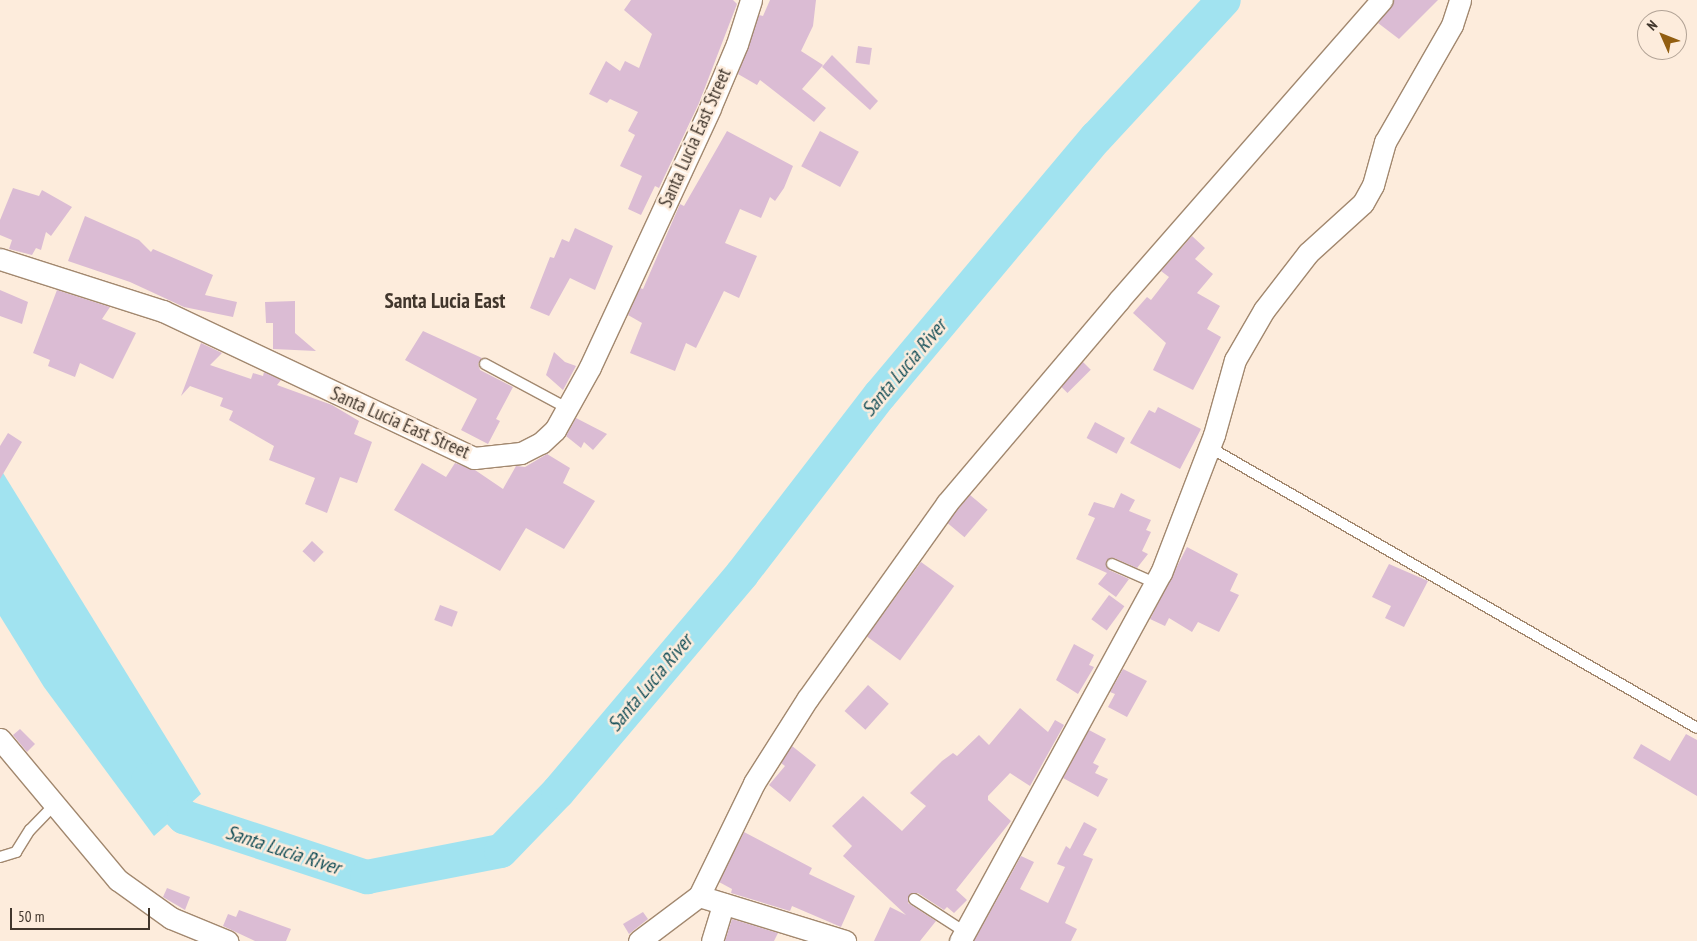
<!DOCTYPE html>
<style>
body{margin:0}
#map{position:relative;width:1697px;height:941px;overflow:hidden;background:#fdecdc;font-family:"PT Sans Narrow",sans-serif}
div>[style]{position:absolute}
.water>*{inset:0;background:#a1e3f0}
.river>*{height:34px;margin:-17px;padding:0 17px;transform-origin:17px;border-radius:17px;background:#a1e3f0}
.building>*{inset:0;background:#dbbcd4;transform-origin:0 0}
.roads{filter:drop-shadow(1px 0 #a2886f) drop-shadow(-1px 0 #a2886f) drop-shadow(0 1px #a2886f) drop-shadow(0 -1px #a2886f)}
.lane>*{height:10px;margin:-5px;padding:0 5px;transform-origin:5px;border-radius:5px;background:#fff}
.street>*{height:21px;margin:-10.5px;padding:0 10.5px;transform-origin:10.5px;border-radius:10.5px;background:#fff}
span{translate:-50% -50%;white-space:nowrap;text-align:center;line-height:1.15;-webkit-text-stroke:5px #fdecdc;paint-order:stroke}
.street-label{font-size:19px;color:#41362c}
.water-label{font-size:20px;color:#154f58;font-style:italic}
.quarter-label{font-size:21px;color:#41362c;font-weight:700}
.north{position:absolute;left:1637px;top:10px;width:50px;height:50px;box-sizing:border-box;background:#fdecdc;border:1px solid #b2a396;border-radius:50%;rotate:314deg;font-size:14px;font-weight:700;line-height:20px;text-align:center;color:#41362c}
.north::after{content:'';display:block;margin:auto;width:18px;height:22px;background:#925e11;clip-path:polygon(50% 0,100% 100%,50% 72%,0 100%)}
.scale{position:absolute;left:10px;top:908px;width:140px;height:22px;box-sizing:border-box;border:2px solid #41362c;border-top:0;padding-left:6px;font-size:15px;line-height:18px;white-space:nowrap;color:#41362c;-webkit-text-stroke:4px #fdecdc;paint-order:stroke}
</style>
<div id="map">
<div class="water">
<i style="clip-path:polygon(0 468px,201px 794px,154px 836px,44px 687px,0 616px)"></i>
</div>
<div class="river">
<i style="left:148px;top:780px;width:52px;rotate:45.8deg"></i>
<i style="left:184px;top:817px;width:193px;rotate:18.2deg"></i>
<i style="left:367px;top:877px;width:136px;rotate:-11deg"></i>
<i style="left:501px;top:851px;width:82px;rotate:-46deg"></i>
<i style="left:558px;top:792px;width:285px;rotate:-49.8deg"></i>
<i style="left:742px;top:574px;width:226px;rotate:-52.4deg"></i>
<i style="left:880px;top:395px;width:336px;rotate:-50deg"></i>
<i style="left:1096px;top:138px;width:188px;rotate:-47.2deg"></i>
</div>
<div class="building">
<i style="clip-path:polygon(631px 0,733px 0,737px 4px,699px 103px,659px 188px,655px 186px,641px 215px,628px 209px,642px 176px,620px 166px,635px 135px,628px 131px,638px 112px,610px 99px,607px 103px,589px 94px,606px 61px,620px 71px,625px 61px,639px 68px,652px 34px,624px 10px)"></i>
<i style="clip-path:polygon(770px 0,816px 0,813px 26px,801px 51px,823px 65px,802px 89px,826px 108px,814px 122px,760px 80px,757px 85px,738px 74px,759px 15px,763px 16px)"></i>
<i style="clip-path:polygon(1394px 0,1438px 0,1399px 39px,1378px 23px)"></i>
<i style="left:858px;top:46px;width:14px;height:17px;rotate:8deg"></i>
<i style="clip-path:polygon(832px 55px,878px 101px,870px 110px,822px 67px)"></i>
<i style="clip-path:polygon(727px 131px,793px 166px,784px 188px,775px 201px,770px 197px,761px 218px,740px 209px,725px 243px,757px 256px,739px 298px,724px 291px,696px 348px,686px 343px,675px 371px,630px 353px,642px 323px,628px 315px,640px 288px,643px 289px,680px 204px,684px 206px)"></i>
<i style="left:820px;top:131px;width:44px;height:40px;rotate:28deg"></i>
<i style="clip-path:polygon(13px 188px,39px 196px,42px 190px,72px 207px,51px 236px,46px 232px,41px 250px,36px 248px,32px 255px,9px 249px,12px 240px,0 235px,0 220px)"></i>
<i style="clip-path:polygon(85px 216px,139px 240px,151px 252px,153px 249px,213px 275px,205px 295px,237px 302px,233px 317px,184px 307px,130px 282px,68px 261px)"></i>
<i style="clip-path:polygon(575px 228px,613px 246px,595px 290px,570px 278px,549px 316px,530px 308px,550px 257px,554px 258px,562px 239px,569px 242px)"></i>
<i style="clip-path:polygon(1192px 236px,1205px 248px,1195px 259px,1213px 274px,1197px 293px,1220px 306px,1207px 329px,1221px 337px,1193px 390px,1153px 370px,1166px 343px,1133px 313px,1147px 297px,1151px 300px,1169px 277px,1161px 271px)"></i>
<i style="clip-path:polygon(0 290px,28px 302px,22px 324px,0 316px)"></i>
<i style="clip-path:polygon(57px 290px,110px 307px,102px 319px,136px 333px,113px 379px,80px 363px,75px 377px,48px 366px,50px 360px,33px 353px)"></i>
<i style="clip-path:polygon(295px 301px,295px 333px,316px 351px,273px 349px,273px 323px,266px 323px,265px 302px)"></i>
<i style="clip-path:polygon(423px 331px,482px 358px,478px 364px,480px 370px,513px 387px,496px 419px,500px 421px,488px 444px,461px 430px,477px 399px,405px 360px)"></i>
<i style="clip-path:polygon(201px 343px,222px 353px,210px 365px,251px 379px,253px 373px,263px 376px,264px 372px,281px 380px,277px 385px,332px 405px,359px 421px,354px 434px,372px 442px,357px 483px,340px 477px,327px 513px,305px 504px,315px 478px,269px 460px,274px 446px,229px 420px,233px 411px,220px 406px,223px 398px,190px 386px,181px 396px)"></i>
<i style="clip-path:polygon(554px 352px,565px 362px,576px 366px,563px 390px,546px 375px)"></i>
<i style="left:1083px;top:362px;width:11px;height:33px;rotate:45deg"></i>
<i style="clip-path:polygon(1158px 407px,1201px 429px,1180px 469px,1130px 443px,1149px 410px,1155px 413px)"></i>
<i style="clip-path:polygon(576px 418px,607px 434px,593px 450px,584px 442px,581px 448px,566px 436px)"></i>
<i style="left:1095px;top:422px;width:34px;height:18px;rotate:28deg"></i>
<i style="clip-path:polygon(8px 433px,22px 442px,0 479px,0 446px)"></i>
<i style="clip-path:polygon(547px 454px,570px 468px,563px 483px,595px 501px,564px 549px,526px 528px,500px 571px,394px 510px,422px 463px,446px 477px,455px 463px,475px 470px,503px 489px,516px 466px,525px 467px)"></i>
<i style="clip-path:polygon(1121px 493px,1135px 500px,1129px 511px,1151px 520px,1146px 530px,1151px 532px,1142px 551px,1148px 554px,1137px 568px,1114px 558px,1106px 561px,1109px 570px,1129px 579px,1116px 597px,1098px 584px,1107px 573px,1076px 559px,1095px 518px,1088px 515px,1094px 502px,1114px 508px)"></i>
<i style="left:970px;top:495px;width:23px;height:36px;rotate:40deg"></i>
<i style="left:312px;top:541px;width:16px;height:14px;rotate:43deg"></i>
<i style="clip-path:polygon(1187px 547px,1238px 574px,1230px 591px,1239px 595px,1219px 632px,1198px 622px,1192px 632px,1169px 618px,1165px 626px,1150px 619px)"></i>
<i style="left:921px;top:562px;width:41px;height:92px;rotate:36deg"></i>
<i style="clip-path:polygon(1389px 564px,1428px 581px,1404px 627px,1385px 618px,1391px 606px,1372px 597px)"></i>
<i style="left:1109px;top:595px;width:19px;height:30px;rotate:36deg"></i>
<i style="left:440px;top:605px;width:19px;height:16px;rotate:21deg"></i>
<i style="clip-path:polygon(1074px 644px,1094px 655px,1089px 665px,1094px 667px,1078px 694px,1056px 680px)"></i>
<i style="clip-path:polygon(1123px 669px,1147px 681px,1127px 717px,1108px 707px,1115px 694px,1110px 692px)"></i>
<i style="left:868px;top:685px;width:28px;height:35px;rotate:42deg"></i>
<i style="clip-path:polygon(1020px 708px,1048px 732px,1055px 720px,1064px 725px,1030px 786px,1010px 773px,988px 796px,988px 800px,1011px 821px,956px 890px,967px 900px,954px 913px,947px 907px,944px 910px,918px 893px,911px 893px,908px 903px,936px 921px,920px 941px,874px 941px,890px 907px,906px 915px,843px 856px,852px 846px,832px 826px,863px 796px,902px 831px,926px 806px,910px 793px,942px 761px,953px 753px,957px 756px,979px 735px,989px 745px)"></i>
<i style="clip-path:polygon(20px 729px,35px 744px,27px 752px,13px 735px)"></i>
<i style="clip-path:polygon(1089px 730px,1106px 739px,1093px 763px,1099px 766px,1095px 773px,1108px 779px,1098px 797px,1063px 778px)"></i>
<i style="clip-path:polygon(1686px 734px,1697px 740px,1697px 796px,1633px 758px,1641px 744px,1670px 761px)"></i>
<i style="clip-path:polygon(792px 746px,816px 765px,790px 802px,769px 785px,785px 766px,781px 763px)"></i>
<i style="clip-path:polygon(1084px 822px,1097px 829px,1083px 855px,1093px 859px,1065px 923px,1077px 929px,1071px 941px,974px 941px,1021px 856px,1034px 862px,1020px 889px,1048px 903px,1065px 867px,1057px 864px,1066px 846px,1070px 849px)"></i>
<i style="clip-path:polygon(744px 832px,812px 868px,809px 874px,855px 896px,841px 927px,792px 906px,790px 911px,731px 893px,732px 889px,719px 882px)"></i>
<i style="clip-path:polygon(167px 888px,190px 897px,185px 910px,163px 897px)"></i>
<i style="clip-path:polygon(239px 910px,291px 929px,286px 941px,255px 941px,223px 926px,228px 914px,236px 917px)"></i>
<i style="clip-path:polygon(643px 912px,648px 919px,629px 934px,623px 924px)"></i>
<i style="clip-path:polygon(732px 919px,778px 933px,774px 941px,725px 941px)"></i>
</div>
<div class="roads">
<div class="lane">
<i style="left:485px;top:364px;width:93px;rotate:28.2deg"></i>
<i style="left:1209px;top:447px;width:563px;rotate:29.93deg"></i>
<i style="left:1112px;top:564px;width:47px;rotate:23.8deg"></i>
<i style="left:0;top:857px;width:17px;rotate:-17deg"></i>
<i style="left:16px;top:852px;width:26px;rotate:-58deg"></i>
<i style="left:30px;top:830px;width:36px;rotate:-46deg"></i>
<i style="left:914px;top:899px;width:61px;rotate:32.9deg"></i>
</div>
<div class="street">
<i style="left:0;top:259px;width:171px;rotate:17.7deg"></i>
<i style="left:163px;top:311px;width:344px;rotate:25.3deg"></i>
<i style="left:474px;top:458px;width:47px;rotate:-6.1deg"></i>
<i style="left:521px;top:453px;width:22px;rotate:-27deg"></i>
<i style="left:541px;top:443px;width:19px;rotate:-43deg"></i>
<i style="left:555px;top:430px;width:72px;rotate:-60.9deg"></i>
<i style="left:590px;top:367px;width:285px;rotate:-65.1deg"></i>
<i style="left:710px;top:108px;width:69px;rotate:-67.1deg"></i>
<i style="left:737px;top:44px;width:46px;rotate:-72.3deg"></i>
<i style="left:0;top:739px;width:184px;rotate:50.1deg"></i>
<i style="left:118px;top:880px;width:65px;rotate:35.6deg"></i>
<i style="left:171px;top:918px;width:61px;rotate:22.3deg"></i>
<i style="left:699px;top:896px;width:153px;rotate:17.1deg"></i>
<i style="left:639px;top:941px;width:75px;rotate:-36.9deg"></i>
<i style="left:699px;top:896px;width:126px;rotate:-64deg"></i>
<i style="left:754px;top:783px;width:101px;rotate:-57.6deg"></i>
<i style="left:808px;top:698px;width:239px;rotate:-54.5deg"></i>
<i style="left:947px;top:503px;width:266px;rotate:-49.7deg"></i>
<i style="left:1119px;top:300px;width:399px;rotate:-48.8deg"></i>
<i style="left:712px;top:941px;width:39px;rotate:-73deg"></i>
<i style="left:960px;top:941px;width:419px;rotate:-61.4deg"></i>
<i style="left:1161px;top:573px;width:148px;rotate:-69deg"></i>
<i style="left:1214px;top:435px;width:78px;rotate:-74.4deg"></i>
<i style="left:1235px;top:360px;width:58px;rotate:-59.9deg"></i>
<i style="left:1264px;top:310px;width:72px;rotate:-52.3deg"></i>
<i style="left:1308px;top:253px;width:74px;rotate:-42.3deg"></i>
<i style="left:1363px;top:203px;width:21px;rotate:-61deg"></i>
<i style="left:1373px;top:185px;width:45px;rotate:-74.4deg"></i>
<i style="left:1385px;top:142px;width:135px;rotate:-60.2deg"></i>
<i style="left:1452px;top:25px;width:26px;rotate:-72deg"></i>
</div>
</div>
<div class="street-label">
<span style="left:695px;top:138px;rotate:-66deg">Santa Lucia East Street</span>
<span style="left:400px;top:423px;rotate:24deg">Santa Lucia East Street</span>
</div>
<div class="water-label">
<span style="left:904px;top:368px;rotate:-50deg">Santa Lucia River</span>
<span style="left:650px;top:683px;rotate:-50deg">Santa Lucia River</span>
<span style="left:283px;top:850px;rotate:18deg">Santa Lucia River</span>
</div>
<div class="quarter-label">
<span style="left:445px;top:301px">Santa Lucia East</span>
</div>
<div class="north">N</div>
<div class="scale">50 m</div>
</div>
